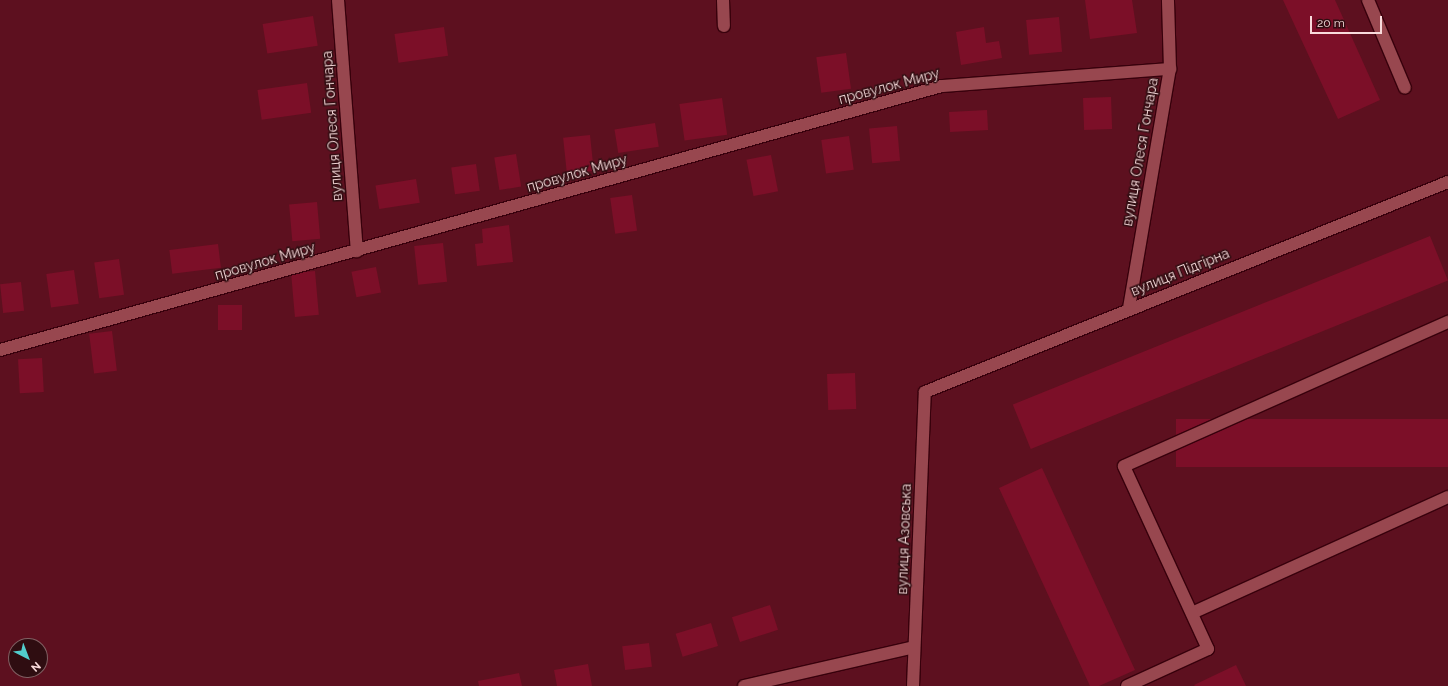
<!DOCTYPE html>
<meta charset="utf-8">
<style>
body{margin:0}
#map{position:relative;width:1448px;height:686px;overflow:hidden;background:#5d101f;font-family:Raleway,sans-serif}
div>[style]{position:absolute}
.building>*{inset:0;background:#7c0f28;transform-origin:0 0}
.roads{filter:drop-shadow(1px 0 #38000c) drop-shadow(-1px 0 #38000c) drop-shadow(0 1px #38000c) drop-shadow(0 -1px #38000c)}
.minor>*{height:12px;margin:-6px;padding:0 6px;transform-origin:6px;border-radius:6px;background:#98474f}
span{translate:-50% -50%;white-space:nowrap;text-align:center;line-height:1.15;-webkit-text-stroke:3px #2f0d11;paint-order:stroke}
.street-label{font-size:14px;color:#f9dbdc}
.north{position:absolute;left:8px;top:638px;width:40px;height:40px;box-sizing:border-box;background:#2f0d11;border:1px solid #805f62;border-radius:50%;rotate:138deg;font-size:11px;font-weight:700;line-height:16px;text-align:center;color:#f9dbdc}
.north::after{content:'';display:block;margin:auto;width:14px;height:18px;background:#52cdcd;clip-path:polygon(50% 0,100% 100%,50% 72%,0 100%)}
.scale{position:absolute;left:1310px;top:16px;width:72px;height:18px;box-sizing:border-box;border:2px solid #f9dbdc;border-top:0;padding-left:5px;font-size:12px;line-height:14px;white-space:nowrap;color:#f9dbdc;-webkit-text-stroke:3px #2f0d11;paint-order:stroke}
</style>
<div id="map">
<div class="building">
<i style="clip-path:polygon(1085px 0,1132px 0,1137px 33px,1090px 39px)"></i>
<i style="clip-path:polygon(1283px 0,1335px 0,1380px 100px,1338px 119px)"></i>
<i style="left:313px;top:16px;width:30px;height:51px;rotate:81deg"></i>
<i style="left:1059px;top:17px;width:35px;height:33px;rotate:85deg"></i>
<i style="left:444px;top:27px;width:29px;height:50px;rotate:82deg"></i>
<i style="clip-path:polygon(984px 27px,986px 43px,999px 41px,1002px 58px,961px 65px,956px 32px)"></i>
<i style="left:846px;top:53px;width:36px;height:30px;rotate:82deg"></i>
<i style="left:307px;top:83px;width:30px;height:50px;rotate:82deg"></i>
<i style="left:1111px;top:97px;width:32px;height:28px;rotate:88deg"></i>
<i style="left:722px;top:98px;width:37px;height:43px;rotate:82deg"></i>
<i style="left:987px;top:110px;width:20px;height:38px;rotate:87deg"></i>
<i style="left:655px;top:123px;width:24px;height:41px;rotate:81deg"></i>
<i style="left:897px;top:126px;width:35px;height:28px;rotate:85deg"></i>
<i style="left:590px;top:135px;width:36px;height:27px;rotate:84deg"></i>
<i style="left:849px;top:136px;width:34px;height:28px;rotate:82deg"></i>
<i style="left:516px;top:154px;width:33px;height:22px;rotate:81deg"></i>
<i style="left:771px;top:155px;width:37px;height:25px;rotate:79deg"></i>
<i style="left:476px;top:164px;width:27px;height:25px;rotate:82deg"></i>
<i style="left:416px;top:179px;width:24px;height:41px;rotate:81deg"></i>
<i style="left:632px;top:195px;width:36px;height:22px;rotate:82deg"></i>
<i style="left:317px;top:202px;width:37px;height:28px;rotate:85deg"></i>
<i style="clip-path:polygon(509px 225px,513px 262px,477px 266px,475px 244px,483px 243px,482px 229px)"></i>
<i style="left:1430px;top:236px;width:48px;height:450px;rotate:68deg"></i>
<i style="left:443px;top:243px;width:39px;height:29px;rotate:84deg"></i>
<i style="left:218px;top:244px;width:24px;height:49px;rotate:83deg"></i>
<i style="left:119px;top:259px;width:36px;height:25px;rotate:82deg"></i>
<i style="left:376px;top:267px;width:26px;height:25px;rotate:79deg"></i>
<i style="left:74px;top:270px;width:34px;height:28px;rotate:82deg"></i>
<i style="left:315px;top:271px;width:44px;height:24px;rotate:85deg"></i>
<i style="left:21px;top:282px;width:29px;height:21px;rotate:84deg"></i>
<i style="left:218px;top:305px;width:24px;height:25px"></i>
<i style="left:112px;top:331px;width:40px;height:23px;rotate:83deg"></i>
<i style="left:42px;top:358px;width:34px;height:24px;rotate:87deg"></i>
<i style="left:855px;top:373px;width:36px;height:28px;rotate:88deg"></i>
<i style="left:1448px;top:419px;width:48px;height:272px;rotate:90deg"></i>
<i style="clip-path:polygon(1042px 468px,1135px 670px,1099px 686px,1090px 686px,999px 488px)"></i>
<i style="left:770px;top:605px;width:26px;height:40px;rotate:72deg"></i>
<i style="left:711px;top:623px;width:24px;height:37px;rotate:73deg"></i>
<i style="left:649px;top:643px;width:24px;height:27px;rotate:83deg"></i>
<i style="clip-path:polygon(588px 664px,592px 686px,557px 686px,554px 670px)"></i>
<i style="clip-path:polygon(1236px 665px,1246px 686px,1195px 686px,1194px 685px)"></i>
<i style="clip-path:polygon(519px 673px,522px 686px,479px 686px,478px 681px)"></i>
</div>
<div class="roads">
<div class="minor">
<i style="left:338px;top:0;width:252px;rotate:85.7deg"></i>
<i style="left:723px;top:0;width:26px;rotate:88deg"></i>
<i style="left:1368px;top:0;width:95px;rotate:67.2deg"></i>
<i style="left:1129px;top:308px;width:242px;rotate:-80.3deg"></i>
<i style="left:1170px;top:69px;width:69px;rotate:-91.7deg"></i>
<i style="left:0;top:350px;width:978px;rotate:-15.66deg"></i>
<i style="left:942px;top:86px;width:229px;rotate:-4.3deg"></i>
<i style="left:1192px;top:613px;width:281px;rotate:-24.4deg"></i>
<i style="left:744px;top:686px;width:174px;rotate:-12.9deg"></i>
<i style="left:913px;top:686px;width:294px;rotate:-87.7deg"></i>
<i style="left:925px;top:392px;width:564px;rotate:-21.88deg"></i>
<i style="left:1127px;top:686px;width:89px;rotate:-24.6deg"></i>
<i style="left:1208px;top:649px;width:201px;rotate:-114.7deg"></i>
<i style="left:1124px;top:466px;width:355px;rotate:-24deg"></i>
</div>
</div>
<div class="street-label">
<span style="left:889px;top:86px;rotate:-15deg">провулок Миру</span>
<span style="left:332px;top:126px;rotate:-94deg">вулиця Олеся Гончара</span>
<span style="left:1140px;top:152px;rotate:-80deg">вулиця Олеся Гончара</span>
<span style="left:577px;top:173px;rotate:-16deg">провулок Миру</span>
<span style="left:265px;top:261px;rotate:-16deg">провулок Миру</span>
<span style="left:1180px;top:272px;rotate:-22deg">вулиця Підгірна</span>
<span style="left:904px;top:539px;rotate:-88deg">вулиця Азовська</span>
</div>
<div class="north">N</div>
<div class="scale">20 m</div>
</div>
